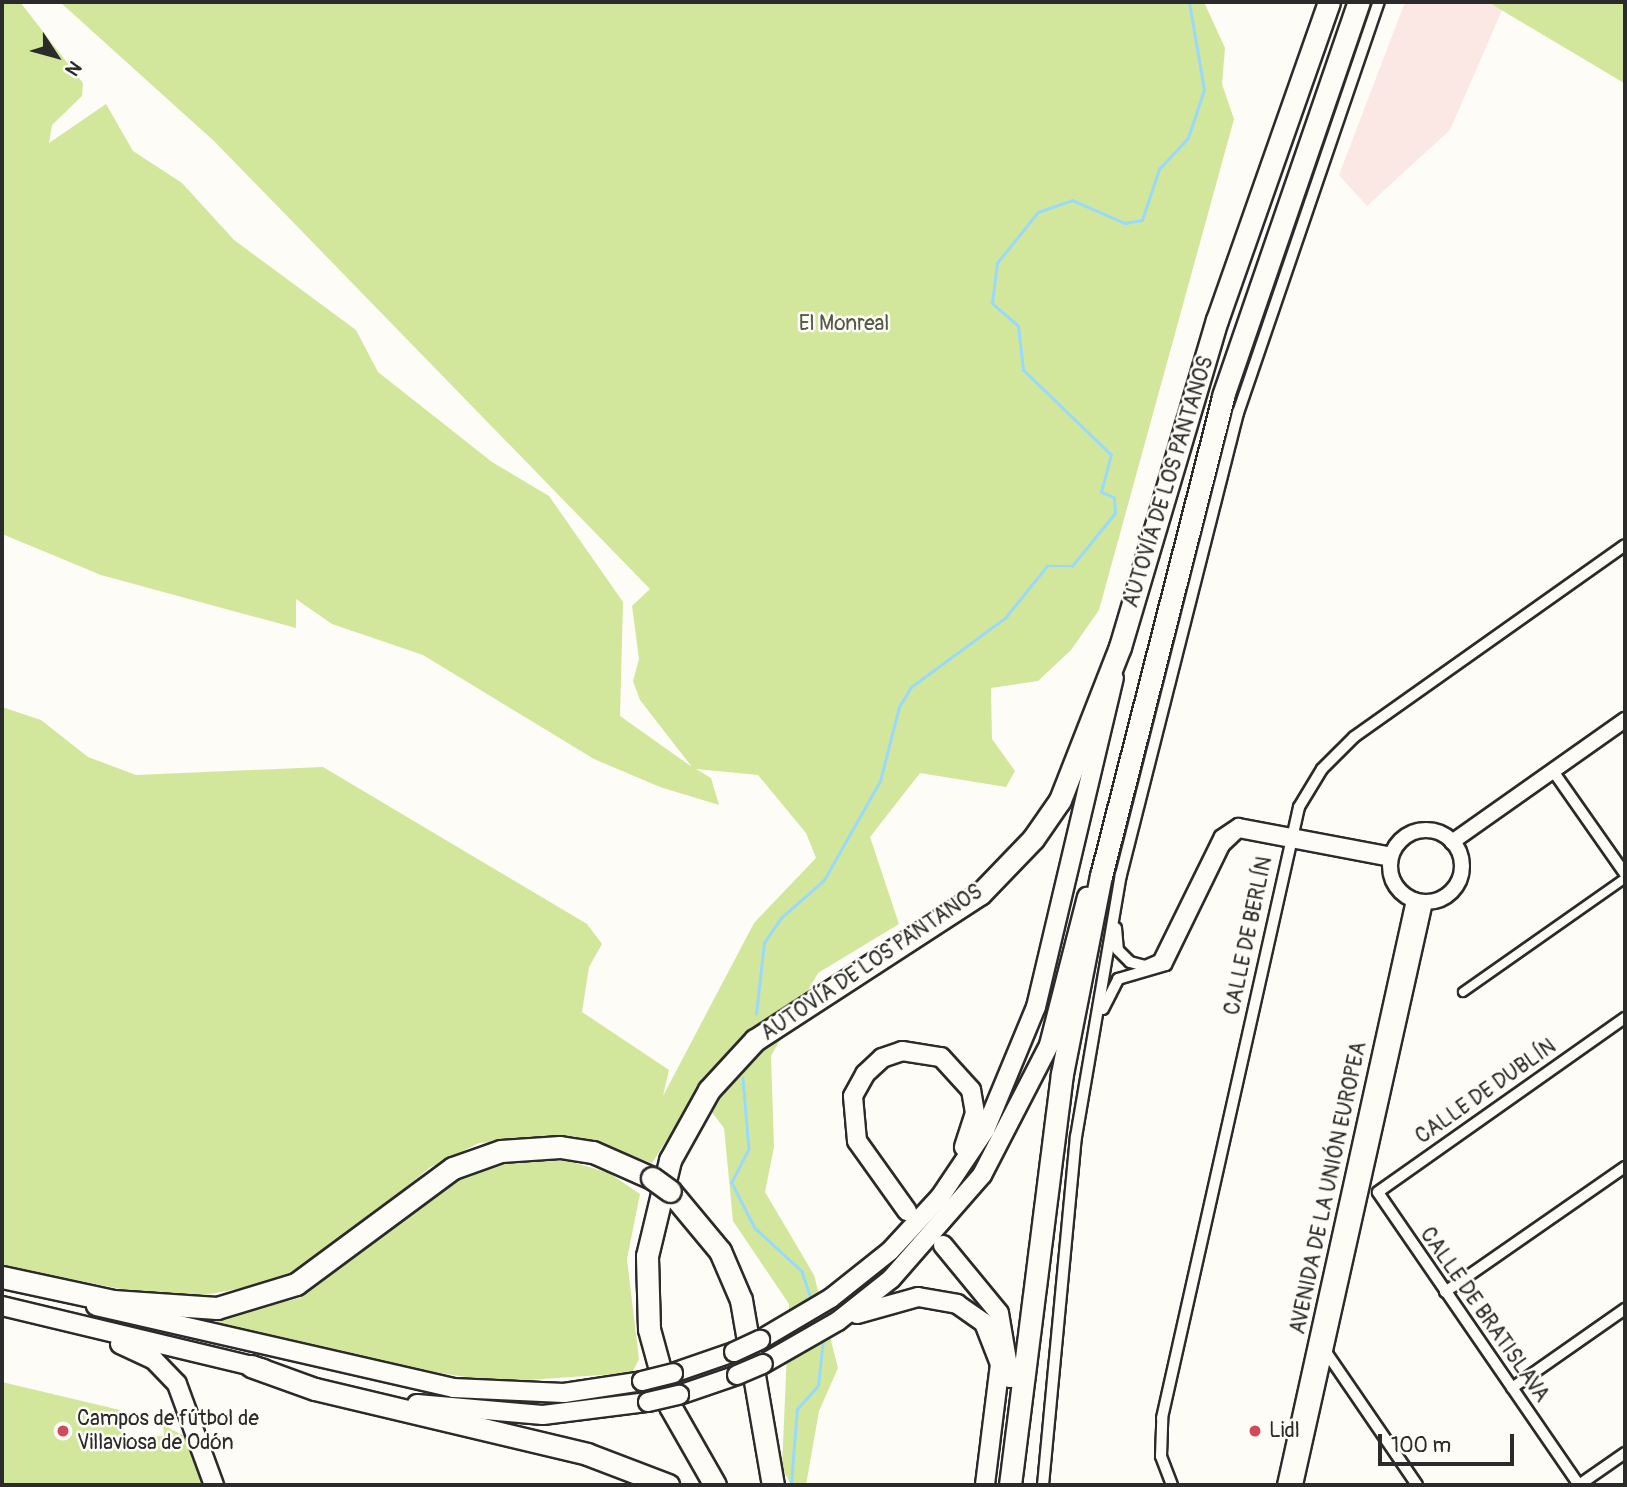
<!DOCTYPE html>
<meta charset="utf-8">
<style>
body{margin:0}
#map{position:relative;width:1627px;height:1487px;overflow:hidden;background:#fdfcf7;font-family:Pangolin,sans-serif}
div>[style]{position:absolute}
.built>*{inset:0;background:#fbe8e4}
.green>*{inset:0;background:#d2e79c}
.stream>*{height:2.5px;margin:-1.25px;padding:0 1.25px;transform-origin:1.25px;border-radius:1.25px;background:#99dafb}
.roads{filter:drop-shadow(2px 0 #2b2b2b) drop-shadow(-2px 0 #2b2b2b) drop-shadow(0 2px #2b2b2b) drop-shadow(0 -2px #2b2b2b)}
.pedestrian>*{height:8px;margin:-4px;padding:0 4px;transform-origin:4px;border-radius:4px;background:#fdfcf7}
.minor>*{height:10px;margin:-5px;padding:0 5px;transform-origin:5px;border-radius:5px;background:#fdfcf7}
.tertiary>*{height:14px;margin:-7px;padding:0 7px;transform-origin:7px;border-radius:7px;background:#fdfcf7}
.tertiary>.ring{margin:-7px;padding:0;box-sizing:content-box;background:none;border:14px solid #fdfcf7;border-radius:50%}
.primary>*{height:18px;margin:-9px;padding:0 9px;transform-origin:9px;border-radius:9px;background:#fdfcf7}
.motorway>*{height:21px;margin:-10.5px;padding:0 10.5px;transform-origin:10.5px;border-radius:10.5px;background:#fdfcf7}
.bridges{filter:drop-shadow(2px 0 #2b2b2b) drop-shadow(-2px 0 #2b2b2b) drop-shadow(0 2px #2b2b2b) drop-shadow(0 -2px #2b2b2b)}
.primary-bridge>*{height:18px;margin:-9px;padding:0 9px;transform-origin:9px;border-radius:9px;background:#fdfcf7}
.motorway-bridge>*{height:21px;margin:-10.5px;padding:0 10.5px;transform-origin:10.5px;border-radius:10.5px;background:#fdfcf7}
.dots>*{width:19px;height:19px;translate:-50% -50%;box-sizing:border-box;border:4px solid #fdfcf7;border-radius:50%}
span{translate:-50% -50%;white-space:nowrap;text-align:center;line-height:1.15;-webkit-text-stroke:5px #fdfcf7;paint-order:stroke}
.park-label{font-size:21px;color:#555a47}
.street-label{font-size:21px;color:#2b2b2b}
.poi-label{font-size:21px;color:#2b2b2b}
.left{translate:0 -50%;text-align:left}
.frame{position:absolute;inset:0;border:4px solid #2b2b2b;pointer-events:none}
.north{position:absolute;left:21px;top:21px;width:70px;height:70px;-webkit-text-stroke:5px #fdfcf7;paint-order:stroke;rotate:126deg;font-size:19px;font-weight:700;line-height:28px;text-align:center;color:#2b2b2b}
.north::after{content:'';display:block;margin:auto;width:24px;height:32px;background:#2b2b2b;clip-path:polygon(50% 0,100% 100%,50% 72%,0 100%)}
.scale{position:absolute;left:1378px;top:1434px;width:136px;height:32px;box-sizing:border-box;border:4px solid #2b2b2b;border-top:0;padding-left:9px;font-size:21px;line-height:24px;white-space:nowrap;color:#2b2b2b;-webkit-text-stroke:5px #fdfcf7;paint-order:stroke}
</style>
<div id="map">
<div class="built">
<i style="clip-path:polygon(1405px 2px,1488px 2px,1502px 10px,1450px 130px,1367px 206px,1339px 175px)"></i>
</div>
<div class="green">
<i style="clip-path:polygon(2px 2px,20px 2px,83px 83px,82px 96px,52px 125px,49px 143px,106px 104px,133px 151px,182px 183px,234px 240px,356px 330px,378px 372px,492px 462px,549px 496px,623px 602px,620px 716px,692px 767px,640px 700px,633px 681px,639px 659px,632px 606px,650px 589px,215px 142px,60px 2px,1204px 2px,1225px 48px,1222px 84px,1234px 119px,1099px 610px,1071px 650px,1038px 681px,991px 688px,992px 739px,1015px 771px,1006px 787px,920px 773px,870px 837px,899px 924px,818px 973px,771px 1056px,774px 1147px,765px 1192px,814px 1275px,838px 1368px,819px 1411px,806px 1485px,791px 1485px,782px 1468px,789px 1304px,733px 1221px,724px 1128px,697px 1093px,652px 1163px,573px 1136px,479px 1143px,429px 1168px,350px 1235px,275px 1282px,178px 1300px,2px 1266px,2px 707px,41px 720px,88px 757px,136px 775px,323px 767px,587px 924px,602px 944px,589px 967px,582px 1012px,669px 1070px,663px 1096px,754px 923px,816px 858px,806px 833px,758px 775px,696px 769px,711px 778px,719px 805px,660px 787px,594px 759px,423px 655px,332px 624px,296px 599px,296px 628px,101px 575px,2px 534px)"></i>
<i style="clip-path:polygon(1488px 2px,1625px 2px,1625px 82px,1624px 83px)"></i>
<i style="clip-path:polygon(516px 1160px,569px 1161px,609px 1173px,640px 1194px,627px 1259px,639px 1359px,632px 1373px,498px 1382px,389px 1365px,205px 1322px,300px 1298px,450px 1183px)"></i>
<i style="clip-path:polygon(2px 1382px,120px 1410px,126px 1438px,164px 1436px,163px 1425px,190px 1439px,202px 1485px,2px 1485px)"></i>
</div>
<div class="stream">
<i style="left:756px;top:1014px;width:71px;rotate:-83.6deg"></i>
<i style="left:764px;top:943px;width:30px;rotate:-56deg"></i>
<i style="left:781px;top:918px;width:57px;rotate:-41.5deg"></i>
<i style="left:824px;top:880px;width:114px;rotate:-60.5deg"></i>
<i style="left:880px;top:781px;width:76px;rotate:-75.6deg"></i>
<i style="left:899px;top:707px;width:23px;rotate:-59deg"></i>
<i style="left:911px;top:687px;width:117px;rotate:-36.3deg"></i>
<i style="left:1005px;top:618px;width:67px;rotate:-51.1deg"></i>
<i style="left:1047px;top:566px;width:25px"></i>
<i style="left:1072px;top:566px;width:68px;rotate:-50.9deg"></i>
<i style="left:1115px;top:513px;width:15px;rotate:-94deg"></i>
<i style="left:1114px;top:498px;width:14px;rotate:-155deg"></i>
<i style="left:1101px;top:492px;width:38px;rotate:-75deg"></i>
<i style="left:1111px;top:455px;width:122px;rotate:-136deg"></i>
<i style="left:1023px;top:370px;width:44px;rotate:-96.5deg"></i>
<i style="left:1018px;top:326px;width:35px;rotate:-139deg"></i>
<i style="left:992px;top:303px;width:40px;rotate:-82.9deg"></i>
<i style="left:997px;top:263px;width:65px;rotate:-51.2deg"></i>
<i style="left:1038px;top:212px;width:36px;rotate:-19deg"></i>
<i style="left:1072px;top:200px;width:58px;rotate:23.5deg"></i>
<i style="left:1125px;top:223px;width:17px;rotate:-10deg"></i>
<i style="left:1142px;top:220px;width:54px;rotate:-71.6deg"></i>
<i style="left:1159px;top:169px;width:42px;rotate:-46.9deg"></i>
<i style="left:1188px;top:138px;width:51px;rotate:-71.6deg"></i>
<i style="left:1204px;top:90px;width:89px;rotate:-99.7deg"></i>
<i style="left:743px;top:1078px;width:71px;rotate:85.2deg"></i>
<i style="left:749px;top:1149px;width:38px;rotate:117deg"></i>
<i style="left:732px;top:1183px;width:51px;rotate:62.9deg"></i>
<i style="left:755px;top:1228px;width:64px;rotate:42.5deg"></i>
<i style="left:802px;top:1271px;width:33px;rotate:72deg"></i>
<i style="left:791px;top:1483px;width:74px;rotate:-85.4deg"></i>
<i style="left:797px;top:1409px;width:31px;rotate:-48deg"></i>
<i style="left:818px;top:1386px;width:47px;rotate:-83.9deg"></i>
</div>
<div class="roads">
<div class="pedestrian">
<i style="left:1463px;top:992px;width:198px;rotate:-35.1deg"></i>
</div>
<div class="minor">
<i style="left:1553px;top:771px;width:126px;rotate:55deg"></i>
<i style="left:1116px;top:928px;width:22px;rotate:85deg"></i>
<i style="left:1118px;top:950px;width:17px;rotate:45deg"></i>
<i style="left:1130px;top:962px;width:16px;rotate:15deg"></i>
<i style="left:1145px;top:966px;width:15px;rotate:-23deg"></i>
<i style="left:1159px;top:960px;width:138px;rotate:-63.8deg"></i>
<i style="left:1220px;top:836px;width:22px;rotate:-34deg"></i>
<i style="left:1238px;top:824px;width:158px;rotate:10.6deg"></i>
<i style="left:1103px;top:1009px;width:34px;rotate:-63deg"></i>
<i style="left:1118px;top:979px;width:50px;rotate:-16.3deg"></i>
<i style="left:1166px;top:965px;width:132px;rotate:-64deg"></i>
<i style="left:1224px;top:846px;width:21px;rotate:-43deg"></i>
<i style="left:1239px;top:832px;width:155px;rotate:10.8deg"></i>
<i style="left:1445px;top:1292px;width:219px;rotate:-34.8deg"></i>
<i style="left:1326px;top:1352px;width:161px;rotate:55.6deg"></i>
<i style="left:1512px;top:1388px;width:138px;rotate:-35deg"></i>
<i style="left:1043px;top:1485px;width:350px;rotate:-84.6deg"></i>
<i style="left:1076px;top:1137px;width:266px;rotate:-80.3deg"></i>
<i style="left:1121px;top:875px;width:477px;rotate:-75.8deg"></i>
<i style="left:1238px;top:413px;width:435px;rotate:-71.1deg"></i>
<i style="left:1172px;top:1485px;width:31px;rotate:-111deg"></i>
<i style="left:1161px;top:1456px;width:38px;rotate:-88deg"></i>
<i style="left:1162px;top:1418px;width:626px;rotate:-77.36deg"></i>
<i style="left:1299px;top:807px;width:44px;rotate:-58.8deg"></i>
<i style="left:1322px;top:769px;width:45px;rotate:-45deg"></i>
<i style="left:1354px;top:737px;width:332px;rotate:-35.3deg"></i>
<i style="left:1579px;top:1485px;width:355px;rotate:-124.5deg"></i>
<i style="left:1378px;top:1192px;width:302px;rotate:-35.2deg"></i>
<i style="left:1579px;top:1485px;width:56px;rotate:-34.8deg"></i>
</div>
<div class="tertiary">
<i class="ring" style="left:1390px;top:830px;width:58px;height:58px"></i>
<i style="left:1452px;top:842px;width:212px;rotate:-35.2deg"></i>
<i style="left:1285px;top:1485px;width:599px;rotate:-77.56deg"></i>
<i style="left:1295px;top:1485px;width:597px;rotate:-77.43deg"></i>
</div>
<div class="primary">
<i style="left:907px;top:1211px;width:86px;rotate:-125.5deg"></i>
<i style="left:857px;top:1141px;width:45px;rotate:-95.1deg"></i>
<i style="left:853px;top:1096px;width:25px;rotate:-61deg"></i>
<i style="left:865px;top:1074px;width:23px;rotate:-43deg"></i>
<i style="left:882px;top:1058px;width:21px;rotate:-19deg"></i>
<i style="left:902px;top:1051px;width:39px;rotate:9deg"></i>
<i style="left:941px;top:1057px;width:45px;rotate:47.7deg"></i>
<i style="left:971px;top:1090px;width:23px;rotate:80deg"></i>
<i style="left:975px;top:1113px;width:36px;rotate:108deg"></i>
<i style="left:943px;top:1245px;width:88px;rotate:50.5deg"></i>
<i style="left:999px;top:1313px;width:66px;rotate:80.4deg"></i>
<i style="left:2px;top:1306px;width:269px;rotate:13.5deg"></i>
<i style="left:96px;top:1306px;width:366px;rotate:12.9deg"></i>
<i style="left:453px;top:1388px;width:111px;rotate:2.6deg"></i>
<i style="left:564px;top:1393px;width:79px;rotate:-8.7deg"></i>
<i style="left:857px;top:1314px;width:63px;rotate:-15.6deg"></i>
<i style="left:918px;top:1297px;width:40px;rotate:10deg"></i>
<i style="left:957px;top:1304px;width:33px;rotate:35deg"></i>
<i style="left:984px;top:1323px;width:44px;rotate:68.7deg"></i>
<i style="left:1000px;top:1364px;width:122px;rotate:97.1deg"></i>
<i style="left:760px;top:1340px;width:82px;rotate:-30.6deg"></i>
<i style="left:831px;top:1298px;width:75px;rotate:-38.5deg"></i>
<i style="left:890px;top:1251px;width:74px;rotate:-47.2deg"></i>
<i style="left:940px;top:1197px;width:81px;rotate:-56.1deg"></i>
<i style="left:985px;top:1130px;width:133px;rotate:-67.5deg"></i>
<i style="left:1036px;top:1007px;width:338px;rotate:-76.7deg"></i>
<i style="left:120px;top:1344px;width:38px;rotate:25deg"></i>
<i style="left:154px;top:1360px;width:33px;rotate:46deg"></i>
<i style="left:177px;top:1384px;width:108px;rotate:69.9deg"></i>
<i style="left:763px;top:1364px;width:86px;rotate:-29.8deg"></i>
<i style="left:838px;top:1321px;width:68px;rotate:-38.4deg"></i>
<i style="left:891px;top:1279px;width:138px;rotate:-48.8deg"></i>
<i style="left:982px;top:1175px;width:146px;rotate:-62.7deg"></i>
<i style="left:1049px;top:1045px;width:153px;rotate:-75.6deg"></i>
<i style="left:673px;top:1373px;width:65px;rotate:-19deg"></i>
<i style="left:679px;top:1395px;width:61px;rotate:-19deg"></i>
<i style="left:417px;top:1404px;width:126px;rotate:5deg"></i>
<i style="left:543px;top:1415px;width:106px;rotate:-7.1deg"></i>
</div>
<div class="motorway">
<i style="left:670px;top:1191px;width:78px;rotate:50.2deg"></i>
<i style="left:720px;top:1251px;width:53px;rotate:66.8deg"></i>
<i style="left:741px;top:1300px;width:188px;rotate:80.2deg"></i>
<i style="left:2px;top:1277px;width:114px;rotate:12.2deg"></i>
<i style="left:113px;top:1301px;width:104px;rotate:3.9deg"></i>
<i style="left:217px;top:1308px;width:83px;rotate:-16.9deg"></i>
<i style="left:296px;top:1284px;width:195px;rotate:-36.5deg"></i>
<i style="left:453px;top:1168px;width:51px;rotate:-19.5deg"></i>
<i style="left:501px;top:1151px;width:59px;rotate:-3.9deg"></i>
<i style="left:560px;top:1147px;width:33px;rotate:9deg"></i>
<i style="left:593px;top:1152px;width:64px;rotate:23.8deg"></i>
<i style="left:251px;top:1366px;width:68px;rotate:19.8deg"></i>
<i style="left:315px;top:1389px;width:280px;rotate:13.4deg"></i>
<i style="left:587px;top:1454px;width:87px;rotate:20.9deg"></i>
<i style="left:715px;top:1485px;width:91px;rotate:-119.7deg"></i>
<i style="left:670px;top:1406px;width:80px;rotate:-105.3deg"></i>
<i style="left:649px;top:1329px;width:73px;rotate:-91.6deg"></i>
<i style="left:647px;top:1256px;width:99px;rotate:-76.5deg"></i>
<i style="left:670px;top:1160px;width:80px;rotate:-60.9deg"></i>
<i style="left:709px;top:1090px;width:68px;rotate:-47.4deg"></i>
<i style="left:755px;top:1040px;width:268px;rotate:-33deg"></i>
<i style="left:980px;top:894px;width:76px;rotate:-46.1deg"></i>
<i style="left:1033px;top:839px;width:47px;rotate:-55.3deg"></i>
<i style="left:1060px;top:800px;width:164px;rotate:-68.6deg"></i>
<i style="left:1120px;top:647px;width:341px;rotate:-73.5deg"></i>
<i style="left:1217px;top:320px;width:337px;rotate:-70.6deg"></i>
<i style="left:1010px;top:1485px;width:414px;rotate:-82.8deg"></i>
<i style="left:1062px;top:1074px;width:202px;rotate:-78.9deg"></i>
<i style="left:1101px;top:876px;width:495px;rotate:-75.7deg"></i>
<i style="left:1223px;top:396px;width:417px;rotate:-71deg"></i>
</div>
</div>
<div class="bridges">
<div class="primary-bridge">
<i style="left:734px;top:1352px;width:29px;rotate:-25deg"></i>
<i style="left:737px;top:1375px;width:28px;rotate:-23deg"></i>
<i style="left:642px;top:1381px;width:32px;rotate:-14deg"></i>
<i style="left:648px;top:1402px;width:32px;rotate:-13deg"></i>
</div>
<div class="motorway-bridge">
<i style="left:652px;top:1178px;width:22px;rotate:36deg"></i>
</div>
</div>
<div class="dots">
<i style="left:63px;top:1431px;background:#d1495b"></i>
<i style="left:1255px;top:1431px;background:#d1495b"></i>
</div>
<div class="park-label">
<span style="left:844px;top:324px">El Monreal</span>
</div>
<div class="street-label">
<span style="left:1169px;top:482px;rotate:-73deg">AUTOVÍA DE LOS PANTANOS</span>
<span style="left:1249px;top:936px;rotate:-78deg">CALLE DE BERLÍN</span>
<span style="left:872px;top:963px;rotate:-34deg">AUTOVÍA DE LOS PANTANOS</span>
<span style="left:1486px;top:1092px;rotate:-35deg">CALLE DE DUBLÍN</span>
<span style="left:1329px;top:1188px;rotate:-78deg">AVENIDA DE LA UNIÓN EUROPEA</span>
<span style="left:1484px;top:1315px;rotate:55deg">CALLE DE BRATISLAVA</span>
</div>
<div class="poi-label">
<span class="left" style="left:77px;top:1431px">Campos de fútbol de<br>Villaviosa de Odón</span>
<span class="left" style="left:1269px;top:1431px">Lidl</span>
</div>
<div class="frame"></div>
<div class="north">N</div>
<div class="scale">100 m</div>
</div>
